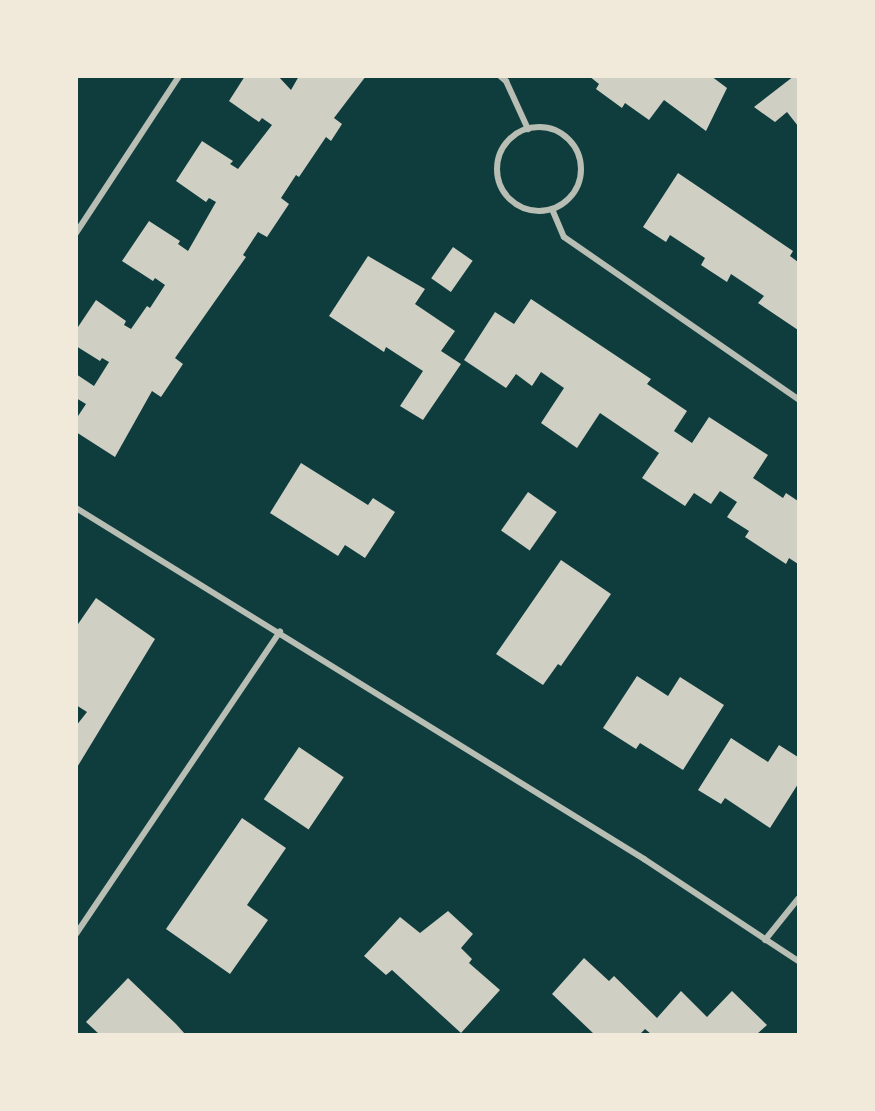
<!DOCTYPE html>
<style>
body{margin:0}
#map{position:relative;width:875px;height:1111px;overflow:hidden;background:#0f3d3e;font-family:"Noto Sans",sans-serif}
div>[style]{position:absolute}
.building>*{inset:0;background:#cfcfc3;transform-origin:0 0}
.minor>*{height:6px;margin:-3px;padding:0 3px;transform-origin:3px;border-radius:3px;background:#b8beb3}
.minor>.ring{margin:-3px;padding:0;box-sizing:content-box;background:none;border:6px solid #b8beb3;border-radius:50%}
span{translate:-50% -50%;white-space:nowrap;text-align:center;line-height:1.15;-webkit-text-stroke:5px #f1e9da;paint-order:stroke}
.frame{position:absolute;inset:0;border:78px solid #f1e9da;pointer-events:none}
</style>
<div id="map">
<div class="building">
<i style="clip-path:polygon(245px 76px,278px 76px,291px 90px,299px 76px,366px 76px,334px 118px,342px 124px,331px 141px,326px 137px,299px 177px,296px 175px,281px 198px,289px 204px,267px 237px,258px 232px,243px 255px,246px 257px,175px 358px,183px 364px,161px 397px,152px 391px,115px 457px,76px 432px,76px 419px,86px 404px,76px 398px,76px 374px,94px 386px,109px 362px,102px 358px,100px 361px,76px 346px,76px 330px,96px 300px,126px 321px,124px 325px,131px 329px,147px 306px,150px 308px,165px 285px,155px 278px,153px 281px,122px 261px,149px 221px,180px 241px,178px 244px,188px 251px,216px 202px,209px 198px,206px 202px,176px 181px,202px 141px,233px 161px,230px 164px,238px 169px,272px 125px,262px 118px,259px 122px,229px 101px)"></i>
<i style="clip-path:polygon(589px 76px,711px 76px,727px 88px,706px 131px,664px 100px,649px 120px,625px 103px,622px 108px,596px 89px,599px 84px)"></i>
<i style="clip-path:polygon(794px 76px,798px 76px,798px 126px,787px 112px,775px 122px,754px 107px)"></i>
<i style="clip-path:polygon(678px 173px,793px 251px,790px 256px,798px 262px,798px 330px,758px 303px,764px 296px,731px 274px,727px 282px,701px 265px,705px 258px,670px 235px,666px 242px,643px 227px)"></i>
<i style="left:453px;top:247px;width:24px;height:38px;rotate:35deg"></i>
<i style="clip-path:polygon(368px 256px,425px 289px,415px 304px,455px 331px,441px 351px,461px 364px,423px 420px,400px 406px,423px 371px,386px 347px,384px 352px,329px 316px)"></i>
<i style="clip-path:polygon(531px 299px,651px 379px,647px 384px,687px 411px,674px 431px,692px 443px,709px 417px,768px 455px,753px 478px,783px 498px,786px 493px,798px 501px,798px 564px,789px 558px,786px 564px,745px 537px,749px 531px,727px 517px,737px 502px,720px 491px,711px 504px,694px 493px,685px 506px,642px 478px,659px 453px,600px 413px,577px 448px,541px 423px,564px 388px,541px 372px,532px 386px,516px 374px,506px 388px,464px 360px,495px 312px,514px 324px)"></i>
<i style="clip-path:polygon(301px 463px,368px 505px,373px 498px,395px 512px,365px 558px,345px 545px,338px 556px,270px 513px)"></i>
<i style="left:528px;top:492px;width:35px;height:47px;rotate:35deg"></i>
<i style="clip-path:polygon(561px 560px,611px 594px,561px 666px,558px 664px,543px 685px,496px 654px)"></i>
<i style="clip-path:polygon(96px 598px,155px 639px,76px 769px,76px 726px,87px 712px,76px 705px,76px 627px)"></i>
<i style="clip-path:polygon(637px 676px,668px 696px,680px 677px,724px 705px,683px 770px,640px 743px,636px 749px,603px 728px)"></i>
<i style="clip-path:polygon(731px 738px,768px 762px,779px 745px,798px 757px,798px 784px,770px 828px,725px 798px,721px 804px,698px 790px)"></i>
<i style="left:299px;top:747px;width:54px;height:63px;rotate:34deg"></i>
<i style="clip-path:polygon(242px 818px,286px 848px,247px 905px,268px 920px,230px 974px,166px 929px)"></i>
<i style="clip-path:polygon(448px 911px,473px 934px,461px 948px,472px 959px,469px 963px,500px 990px,461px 1033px,392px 970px,386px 975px,364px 956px,400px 917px,420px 933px)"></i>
<i style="clip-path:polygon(584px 958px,609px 981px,614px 976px,657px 1018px,681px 991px,707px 1017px,732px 991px,767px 1025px,757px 1034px,651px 1034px,645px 1029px,640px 1034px,594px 1034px,552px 994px)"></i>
<i style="clip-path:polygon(128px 978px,176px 1024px,185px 1034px,99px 1034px,86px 1022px)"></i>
</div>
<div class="minor">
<i style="left:500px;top:76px;width:8px;rotate:40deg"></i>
<i style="left:506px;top:81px;width:53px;rotate:65.4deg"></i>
<i class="ring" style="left:497px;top:127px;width:78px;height:78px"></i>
<i style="left:552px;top:209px;width:30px;rotate:67deg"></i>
<i style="left:564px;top:237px;width:285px;rotate:34.7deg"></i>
<i style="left:76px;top:233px;width:188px;rotate:-56.7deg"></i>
<i style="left:76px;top:508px;width:668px;rotate:31.71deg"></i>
<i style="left:644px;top:859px;width:185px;rotate:33.5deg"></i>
<i style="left:76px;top:934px;width:365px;rotate:-56deg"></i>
<i style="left:765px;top:940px;width:53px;rotate:-51.2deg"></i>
</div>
<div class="frame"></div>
</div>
